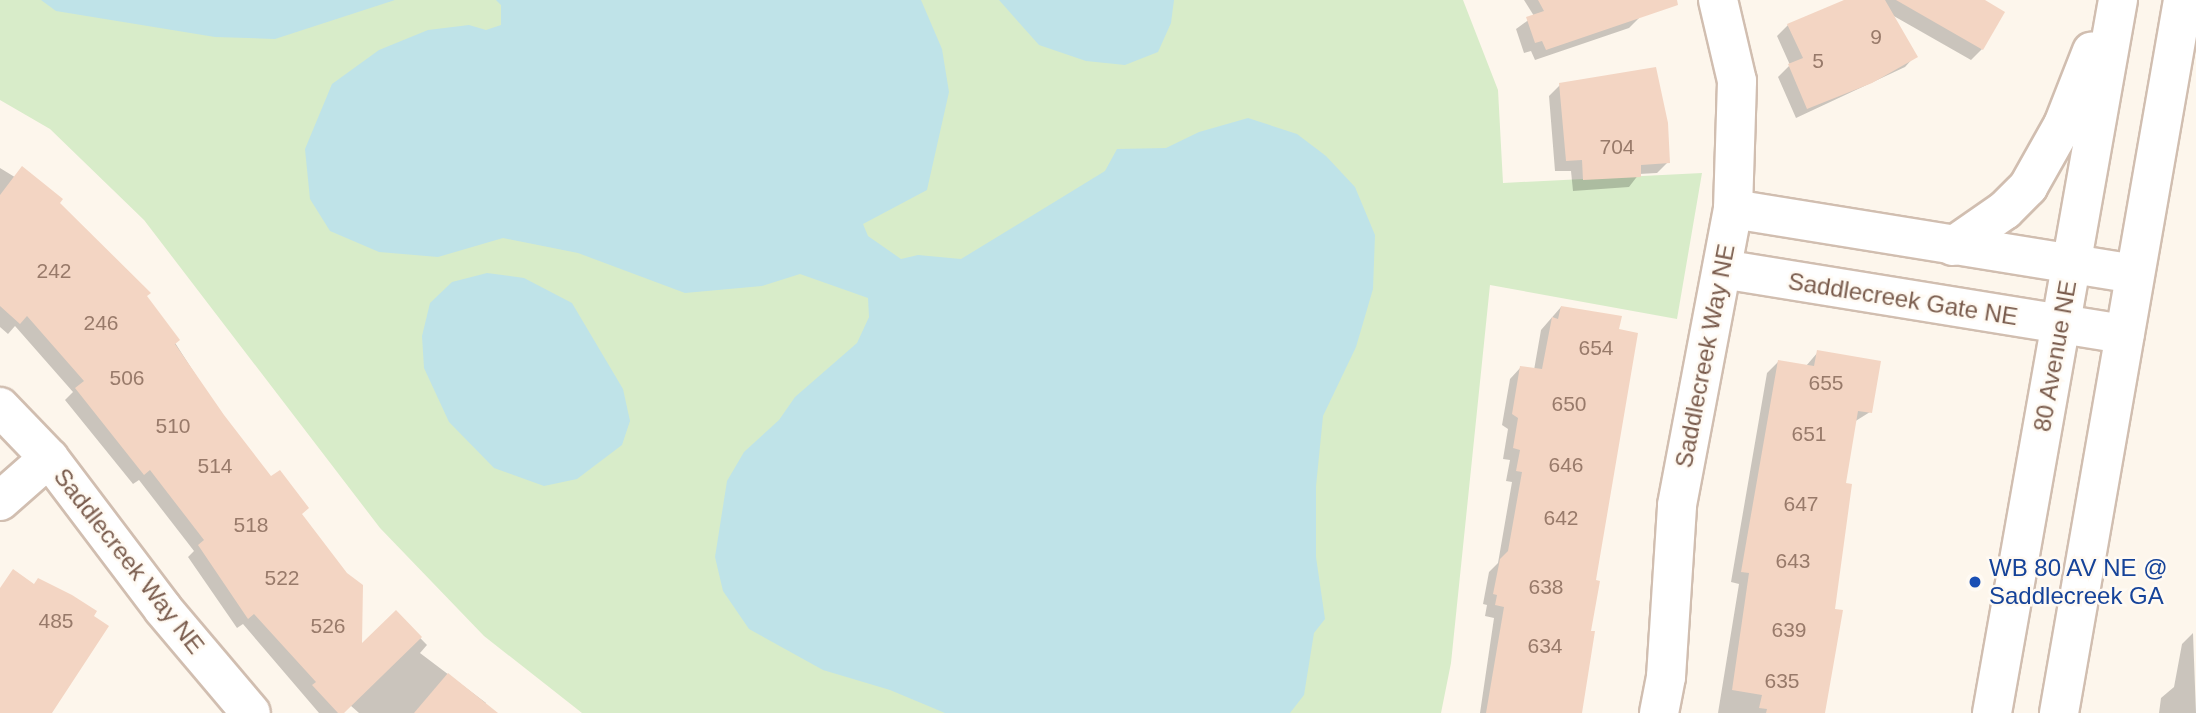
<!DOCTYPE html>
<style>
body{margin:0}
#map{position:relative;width:2196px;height:713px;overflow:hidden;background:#fdf6ec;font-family:Helvetica,sans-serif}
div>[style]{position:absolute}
.green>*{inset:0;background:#d8ecc9}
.water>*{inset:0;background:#bfe3e8}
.shadow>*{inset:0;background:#0003}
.building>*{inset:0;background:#f3d5c3}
.roads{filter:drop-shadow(2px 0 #d1beb0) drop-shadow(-2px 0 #d1beb0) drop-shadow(0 2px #d1beb0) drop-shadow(0 -2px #d1beb0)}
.minor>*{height:38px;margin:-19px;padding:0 19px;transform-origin:19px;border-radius:19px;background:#fff}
.secondary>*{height:38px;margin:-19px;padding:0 19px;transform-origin:19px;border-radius:19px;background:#fff}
.dots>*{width:19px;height:19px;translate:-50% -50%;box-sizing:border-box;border:4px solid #fffaf3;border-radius:50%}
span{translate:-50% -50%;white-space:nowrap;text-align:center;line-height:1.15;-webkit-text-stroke:5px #fffaf3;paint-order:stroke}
.number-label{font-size:21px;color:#987a6a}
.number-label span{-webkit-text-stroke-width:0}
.street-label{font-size:24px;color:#7a5c4d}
.transit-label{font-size:24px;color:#164399}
.left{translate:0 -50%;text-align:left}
</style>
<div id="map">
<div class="green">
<i style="clip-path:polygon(0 0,1463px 0,1498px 90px,1503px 183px,1702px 173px,1677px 319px,1490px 285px,1451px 663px,1441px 713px,582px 713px,484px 636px,380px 528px,144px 220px,50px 129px,0 100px)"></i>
</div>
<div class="water">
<i style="clip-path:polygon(41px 0,395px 0,275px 39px,215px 37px,56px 11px)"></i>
<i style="clip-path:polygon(496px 0,921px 0,942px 49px,949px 92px,927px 190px,863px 224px,868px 236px,901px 259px,918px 255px,961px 259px,1105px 171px,1117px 149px,1166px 148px,1199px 132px,1248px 118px,1297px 134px,1326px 156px,1355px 187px,1375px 235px,1373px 289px,1356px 347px,1323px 416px,1316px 486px,1316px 557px,1325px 619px,1314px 633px,1304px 695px,1290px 713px,945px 713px,890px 690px,823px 670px,749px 629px,723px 591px,715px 557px,727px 481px,744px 452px,779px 420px,795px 397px,857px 343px,869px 317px,868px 298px,800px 274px,762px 286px,685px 293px,578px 253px,503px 238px,438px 257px,379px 252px,330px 231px,310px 199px,305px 149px,332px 84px,379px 50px,428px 30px,469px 25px,486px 30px,501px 25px,501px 5px)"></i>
<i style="clip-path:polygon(999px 0,1174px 0,1171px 23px,1158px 52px,1125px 65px,1086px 61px,1039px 45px)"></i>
<i style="clip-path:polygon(487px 273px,524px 278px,572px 303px,623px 389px,630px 421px,622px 445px,577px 479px,544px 486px,494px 468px,449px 422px,424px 368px,422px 336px,430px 303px,452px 282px)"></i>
</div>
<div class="shadow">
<i style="clip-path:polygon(1524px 0,1634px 0,1640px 17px,1629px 28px,1535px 60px,1531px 51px,1524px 53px,1516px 29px,1534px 16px)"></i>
<i style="clip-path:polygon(1848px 0,1981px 0,1982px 49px,1971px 60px,1892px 15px,1915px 56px,1905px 67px,1796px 118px,1778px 77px,1790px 65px,1777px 36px,1788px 25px)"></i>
<i style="clip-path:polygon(1560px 85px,1668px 162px,1657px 173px,1639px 174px,1629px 187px,1573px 191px,1571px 171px,1555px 171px,1549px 96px)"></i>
<i style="clip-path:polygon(0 168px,57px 203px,145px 296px,222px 416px,300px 515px,360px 647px,396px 613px,427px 645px,420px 653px,486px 703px,480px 711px,483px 713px,359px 713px,350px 705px,342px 713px,319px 713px,243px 624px,237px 628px,188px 557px,194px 551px,139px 480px,133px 484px,65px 400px,73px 392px,15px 326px,8px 334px,0 327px)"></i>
<i style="clip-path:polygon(1561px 307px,1594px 581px,1581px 713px,1480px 713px,1494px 618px,1485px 616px,1487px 605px,1483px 604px,1489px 572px,1498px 563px,1512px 482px,1506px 481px,1510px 460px,1503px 459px,1508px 429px,1502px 425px,1510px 379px,1521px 367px,1534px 370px,1541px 330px)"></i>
<i style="clip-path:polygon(1818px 352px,1870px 412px,1854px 422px,1844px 485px,1820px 713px,1718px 713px,1739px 584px,1731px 582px,1767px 373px,1778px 362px,1806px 366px)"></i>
<i style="clip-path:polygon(2193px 633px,2196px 713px,2159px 713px,2161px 698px,2174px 687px,2182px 644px)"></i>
</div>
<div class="building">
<i style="clip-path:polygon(1538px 0,1677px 0,1678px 5px,1546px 50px,1542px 41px,1535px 43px,1526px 17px,1544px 11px)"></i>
<i style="clip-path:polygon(1844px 0,1885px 0,1918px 57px,1872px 83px,1807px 109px,1788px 64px,1803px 58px,1787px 24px)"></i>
<i style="clip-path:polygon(1896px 0,1985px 0,2005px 12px,1983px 50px)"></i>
<i style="clip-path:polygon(1656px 67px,1668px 123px,1670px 163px,1641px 165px,1641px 177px,1583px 180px,1582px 160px,1566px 161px,1559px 83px)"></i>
<i style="clip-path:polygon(22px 166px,63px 199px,60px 203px,151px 293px,147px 296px,180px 340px,175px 344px,224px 415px,271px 476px,280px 470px,309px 508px,302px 514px,347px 573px,363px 585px,362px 643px,396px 610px,422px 637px,344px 713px,338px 713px,312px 685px,316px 682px,254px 614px,248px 619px,198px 545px,204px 540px,150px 470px,144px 475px,75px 388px,84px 381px,27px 316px,20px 324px,0 306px,0 195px)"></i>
<i style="clip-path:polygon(1561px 306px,1622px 316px,1619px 329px,1638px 333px,1596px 580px,1600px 581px,1591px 631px,1595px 631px,1582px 713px,1486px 713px,1504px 607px,1495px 605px,1497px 595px,1493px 594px,1500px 559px,1508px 551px,1522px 472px,1516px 471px,1520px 450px,1513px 448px,1518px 418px,1512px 414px,1520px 366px,1542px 369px,1552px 317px,1558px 319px)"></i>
<i style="clip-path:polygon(1817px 350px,1881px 361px,1872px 413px,1858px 411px,1846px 483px,1852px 484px,1835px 609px,1843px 610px,1825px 713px,1766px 713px,1767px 709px,1759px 708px,1762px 695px,1732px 690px,1749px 573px,1741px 572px,1778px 360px,1814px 366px)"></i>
<i style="clip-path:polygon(13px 569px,34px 584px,38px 578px,72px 595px,97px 611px,94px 616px,109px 626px,52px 713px,0 713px,0 588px)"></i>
<i style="clip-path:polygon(448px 673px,498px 713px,414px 713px)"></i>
</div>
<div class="roads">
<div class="minor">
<i style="left:1733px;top:209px;width:407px;rotate:9.2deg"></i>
<i style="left:1722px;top:269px;width:408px;rotate:9.2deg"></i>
<i style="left:0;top:407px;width:71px;rotate:46.1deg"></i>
<i style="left:49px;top:458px;width:189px;rotate:52.9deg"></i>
<i style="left:163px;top:609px;width:136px;rotate:49.8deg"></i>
<i style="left:0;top:501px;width:65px;rotate:-41.3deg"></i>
<i style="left:1659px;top:713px;width:37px;rotate:-79deg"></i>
<i style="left:1666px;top:677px;width:172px;rotate:-86.3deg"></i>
<i style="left:1677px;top:505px;width:301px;rotate:-79.3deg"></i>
<i style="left:1733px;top:209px;width:128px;rotate:-88.2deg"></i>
<i style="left:1737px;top:81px;width:83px;rotate:-103.2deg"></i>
</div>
<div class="secondary">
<i style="left:1953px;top:246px;width:63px;rotate:-34.7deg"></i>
<i style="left:2005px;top:210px;width:33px;rotate:-45deg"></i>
<i style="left:2028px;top:187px;width:71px;rotate:-60.6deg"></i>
<i style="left:2063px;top:125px;width:79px;rotate:-68.6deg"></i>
<i style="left:1992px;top:713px;width:724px;rotate:-79.98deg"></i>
<i style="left:2059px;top:713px;width:724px;rotate:-80.13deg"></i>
</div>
</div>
<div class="dots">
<i style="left:1975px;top:582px;background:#1a4fb4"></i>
</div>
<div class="number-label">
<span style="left:1876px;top:37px">9</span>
<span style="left:1818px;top:61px">5</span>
<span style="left:1617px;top:147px">704</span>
<span style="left:54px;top:271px">242</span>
<span style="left:101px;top:323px">246</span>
<span style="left:1596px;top:348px">654</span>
<span style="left:127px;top:378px">506</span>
<span style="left:1826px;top:383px">655</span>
<span style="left:1569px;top:404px">650</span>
<span style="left:173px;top:426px">510</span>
<span style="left:1809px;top:434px">651</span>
<span style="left:1566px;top:465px">646</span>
<span style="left:215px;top:466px">514</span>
<span style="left:1801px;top:504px">647</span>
<span style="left:1561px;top:518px">642</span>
<span style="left:251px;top:525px">518</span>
<span style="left:1793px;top:561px">643</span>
<span style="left:282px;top:578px">522</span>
<span style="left:1546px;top:587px">638</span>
<span style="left:56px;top:621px">485</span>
<span style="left:328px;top:626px">526</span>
<span style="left:1789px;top:630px">639</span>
<span style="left:1545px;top:646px">634</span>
<span style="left:1782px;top:681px">635</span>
</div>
<div class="street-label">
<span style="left:1903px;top:299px;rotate:9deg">Saddlecreek Gate NE</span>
<span style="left:1705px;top:356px;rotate:-79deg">Saddlecreek Way NE</span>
<span style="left:2055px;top:356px;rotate:-80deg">80 Avenue NE</span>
<span style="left:129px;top:561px;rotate:52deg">Saddlecreek Way NE</span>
</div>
<div class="transit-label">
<span class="left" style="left:1989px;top:582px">WB 80 AV NE @<br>Saddlecreek GA</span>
</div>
</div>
